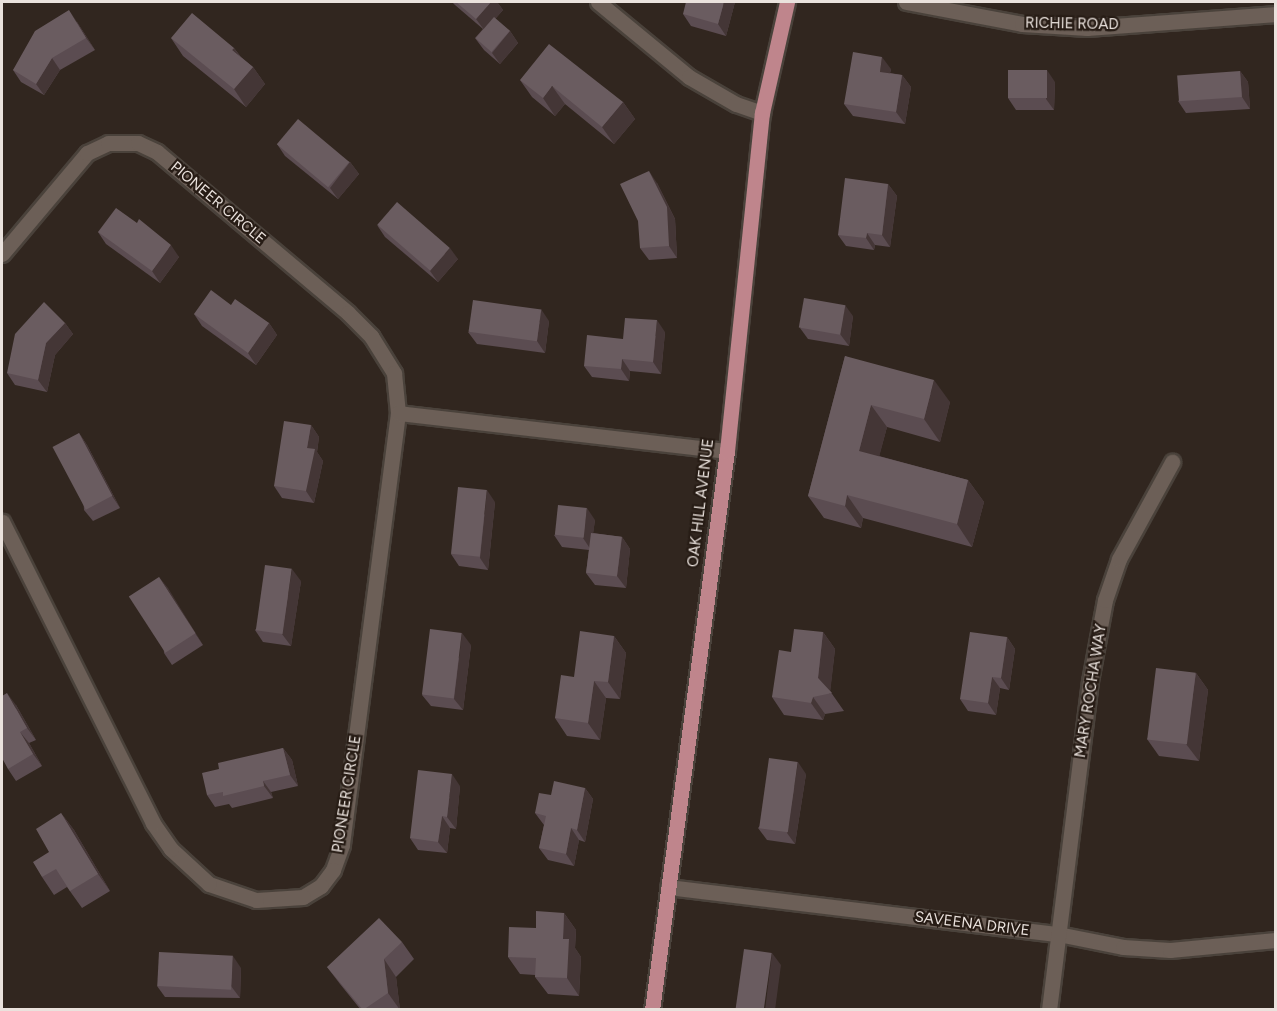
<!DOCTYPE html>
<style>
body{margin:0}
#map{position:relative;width:1277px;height:1011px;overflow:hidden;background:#31261f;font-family:Figtree,sans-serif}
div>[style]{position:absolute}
.roads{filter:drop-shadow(2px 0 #4a423b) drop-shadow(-2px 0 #4a423b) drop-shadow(0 2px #4a423b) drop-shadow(0 -2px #4a423b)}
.minor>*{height:15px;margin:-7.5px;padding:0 7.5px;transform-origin:7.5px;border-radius:7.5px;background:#6c5f57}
.major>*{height:15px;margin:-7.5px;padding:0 7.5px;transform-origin:7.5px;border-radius:7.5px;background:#bf858c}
.wall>*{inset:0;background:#5b4c51}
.shaded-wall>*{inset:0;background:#443636}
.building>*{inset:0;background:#6a5c60;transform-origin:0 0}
span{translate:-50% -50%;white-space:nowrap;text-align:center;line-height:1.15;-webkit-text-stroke:4.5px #271c15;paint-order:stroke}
.street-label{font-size:15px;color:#eae2dd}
.frame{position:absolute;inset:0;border:3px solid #eae2dd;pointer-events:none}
</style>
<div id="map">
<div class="roads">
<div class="minor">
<i style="left:598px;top:2px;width:118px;rotate:39.5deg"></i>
<i style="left:689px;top:77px;width:54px;rotate:29.9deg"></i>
<i style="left:736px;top:104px;width:28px;rotate:19deg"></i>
<i style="left:906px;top:2px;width:118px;rotate:10.7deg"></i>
<i style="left:1022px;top:24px;width:65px;rotate:3.5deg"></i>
<i style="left:1087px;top:28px;width:190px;rotate:-4.2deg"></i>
<i style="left:2px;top:254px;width:132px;rotate:-49.9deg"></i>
<i style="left:87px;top:153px;width:23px;rotate:-25deg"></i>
<i style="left:108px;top:143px;width:30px"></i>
<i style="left:138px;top:143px;width:21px;rotate:25deg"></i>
<i style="left:157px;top:152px;width:250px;rotate:40.1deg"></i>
<i style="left:348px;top:313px;width:33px;rotate:45deg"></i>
<i style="left:371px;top:336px;width:44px;rotate:58.1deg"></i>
<i style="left:394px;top:373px;width:40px;rotate:84.3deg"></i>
<i style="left:398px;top:413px;width:436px;rotate:97.4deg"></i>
<i style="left:342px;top:845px;width:27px;rotate:110deg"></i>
<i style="left:333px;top:870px;width:20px;rotate:127deg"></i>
<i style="left:321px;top:886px;width:21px;rotate:149deg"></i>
<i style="left:303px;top:897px;width:47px;rotate:176.3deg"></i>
<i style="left:256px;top:900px;width:50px;rotate:-161.2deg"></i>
<i style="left:209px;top:884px;width:52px;rotate:-137.4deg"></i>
<i style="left:171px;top:849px;width:32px;rotate:-125deg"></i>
<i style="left:153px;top:823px;width:337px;rotate:-116.6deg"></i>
<i style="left:398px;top:413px;width:331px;rotate:6.6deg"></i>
<i style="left:668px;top:887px;width:393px;rotate:6.9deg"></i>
<i style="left:1058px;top:934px;width:66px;rotate:11.3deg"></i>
<i style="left:1123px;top:947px;width:47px;rotate:3.7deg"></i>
<i style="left:1170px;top:950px;width:106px;rotate:-5.4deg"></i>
<i style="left:1049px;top:1010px;width:332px;rotate:-82.9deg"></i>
<i style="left:1090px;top:681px;width:82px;rotate:-79.5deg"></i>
<i style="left:1105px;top:600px;width:43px;rotate:-71.1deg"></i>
<i style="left:1119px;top:559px;width:111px;rotate:-61.3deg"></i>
</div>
<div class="major">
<i style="left:652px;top:1010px;width:564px;rotate:-82.36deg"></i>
<i style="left:727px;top:451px;width:340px;rotate:-84.1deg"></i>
<i style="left:762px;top:113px;width:114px;rotate:-77.3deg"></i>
</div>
</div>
<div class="wall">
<i style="clip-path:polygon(452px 2px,497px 2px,503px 10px,495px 19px,510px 31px,518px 43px,500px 64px,484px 50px,475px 38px,483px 29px,455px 5px)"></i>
<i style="clip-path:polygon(735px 2px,726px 36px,691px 26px,683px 14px)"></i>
<i style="clip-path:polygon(77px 22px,95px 50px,60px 70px,44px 95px,21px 82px,13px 70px)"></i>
<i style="clip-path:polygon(171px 38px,234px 48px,241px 57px,253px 67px,265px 84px,246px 107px,183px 56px)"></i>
<i style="clip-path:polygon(891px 69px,890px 73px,902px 75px,911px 87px,905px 124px,853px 116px,844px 104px)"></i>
<i style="clip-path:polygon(1240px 71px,1248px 82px,1250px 109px,1186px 113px,1178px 101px)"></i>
<i style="clip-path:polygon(520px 80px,623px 102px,635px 119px,614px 144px,565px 104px,555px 116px,532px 97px)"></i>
<i style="clip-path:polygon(1055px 82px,1054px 110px,1016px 110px,1008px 98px)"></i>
<i style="clip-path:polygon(277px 144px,350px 162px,359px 174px,338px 199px,285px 156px)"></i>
<i style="clip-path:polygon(657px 183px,675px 219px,677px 258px,649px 260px,640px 248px)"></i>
<i style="clip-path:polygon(888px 184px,897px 196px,890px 247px,875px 245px,874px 250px,846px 246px,838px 235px)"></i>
<i style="clip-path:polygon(137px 223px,179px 257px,160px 283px,106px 244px,98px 232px)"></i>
<i style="clip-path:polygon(377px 225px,458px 259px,438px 282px,385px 237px)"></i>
<i style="clip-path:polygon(231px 305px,269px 323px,277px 335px,256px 365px,202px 326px,194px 314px)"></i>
<i style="clip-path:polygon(853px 316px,849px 346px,808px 339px,800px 328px)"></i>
<i style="clip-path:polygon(549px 321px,545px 353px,477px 344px,468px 332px)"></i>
<i style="clip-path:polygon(65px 323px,73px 334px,55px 355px,47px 392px,15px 385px,7px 373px)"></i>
<i style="clip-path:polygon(665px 332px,661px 374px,630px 371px,629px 381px,592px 377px,584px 366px)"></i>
<i style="clip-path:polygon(845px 356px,950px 402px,940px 442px,887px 427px,879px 456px,968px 480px,984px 502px,972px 547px,863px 518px,861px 528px,824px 518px,808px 496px)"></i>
<i style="clip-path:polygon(311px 425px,319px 437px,317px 452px,323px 461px,314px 503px,282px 498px,274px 486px)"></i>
<i style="clip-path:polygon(79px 433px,87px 445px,120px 508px,93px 521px,84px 510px)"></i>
<i style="clip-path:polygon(495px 502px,488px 570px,459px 566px,451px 554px)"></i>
<i style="clip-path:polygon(595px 520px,593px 533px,622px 537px,630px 549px,626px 588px,595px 585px,586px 573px,589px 550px,562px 547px,554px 535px)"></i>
<i style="clip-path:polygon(159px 577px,203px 645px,172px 665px,164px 653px)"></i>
<i style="clip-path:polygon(301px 581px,291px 646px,263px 642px,255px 630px)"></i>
<i style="clip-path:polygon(823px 632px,835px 649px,830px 691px,844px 711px,825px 714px,823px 720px,784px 715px,772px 697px,791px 652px)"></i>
<i style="clip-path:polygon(614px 636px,626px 653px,620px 699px,606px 698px,600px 740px,567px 736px,555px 718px,574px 677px)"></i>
<i style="clip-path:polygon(1007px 637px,1015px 649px,1009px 690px,1000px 688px,996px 715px,968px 711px,960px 699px)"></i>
<i style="clip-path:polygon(471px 645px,463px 710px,431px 706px,422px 695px)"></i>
<i style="clip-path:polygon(1196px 673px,1208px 690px,1199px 761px,1159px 756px,1147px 739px)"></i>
<i style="clip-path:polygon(16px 705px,36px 740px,29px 743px,42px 766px,16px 781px,8px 769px)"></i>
<i style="clip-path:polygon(283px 748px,292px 760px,298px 786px,271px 792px,273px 798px,232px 808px,229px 804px,215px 807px,207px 795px,219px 769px)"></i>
<i style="clip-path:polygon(806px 774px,795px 844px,767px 840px,758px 828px)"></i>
<i style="clip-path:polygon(460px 786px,456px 829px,450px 828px,447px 853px,418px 850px,410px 838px)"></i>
<i style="clip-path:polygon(585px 788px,593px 799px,585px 842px,579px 840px,574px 866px,548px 860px,539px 848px,544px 825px,535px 813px,551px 795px)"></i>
<i style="clip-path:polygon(61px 813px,74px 830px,110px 891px,82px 908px,67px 887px,54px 895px,42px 877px)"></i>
<i style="clip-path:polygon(564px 913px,576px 930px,575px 948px,581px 957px,579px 996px,548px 994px,535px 977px,535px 975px,520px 974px,508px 957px,536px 928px)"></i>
<i style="clip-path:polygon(402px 942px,414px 959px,396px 977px,400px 1010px,361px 1010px,340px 984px,327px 967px)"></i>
<i style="clip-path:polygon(241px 968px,240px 998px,165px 997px,157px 986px)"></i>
</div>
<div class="shaded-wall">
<i style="clip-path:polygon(491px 2px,497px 2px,503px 10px,485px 31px,476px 19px)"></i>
<i style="clip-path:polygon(724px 2px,735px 2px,726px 36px,718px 24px)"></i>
<i style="clip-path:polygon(69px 10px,77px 22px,95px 50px,86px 38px)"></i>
<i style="clip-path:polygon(510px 31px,518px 43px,500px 64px,492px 53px)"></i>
<i style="clip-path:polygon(234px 48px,246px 65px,232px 50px)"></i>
<i style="clip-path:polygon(882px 57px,891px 69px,888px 83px,880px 72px)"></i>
<i style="clip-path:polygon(52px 58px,60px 70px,44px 95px,36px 84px)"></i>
<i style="clip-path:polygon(253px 67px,265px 84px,246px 107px,234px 89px)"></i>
<i style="clip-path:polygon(1047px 70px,1055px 82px,1054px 110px,1046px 99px)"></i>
<i style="clip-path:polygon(1240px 71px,1248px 82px,1250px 109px,1242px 97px)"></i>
<i style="clip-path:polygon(902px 75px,911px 87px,905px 124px,896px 112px)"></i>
<i style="clip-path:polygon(552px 86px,565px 104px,555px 116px,543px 98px)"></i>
<i style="clip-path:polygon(623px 102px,635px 119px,614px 144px,602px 127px)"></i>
<i style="clip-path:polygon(350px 162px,359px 174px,338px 199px,330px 188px)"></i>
<i style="clip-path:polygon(649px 171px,657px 183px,675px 219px,677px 258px,669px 246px)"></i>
<i style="clip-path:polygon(888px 184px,897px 196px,890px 247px,882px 235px)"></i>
<i style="clip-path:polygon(867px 233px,875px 245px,874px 250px,866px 238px)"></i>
<i style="clip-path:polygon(171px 245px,179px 257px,160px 283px,152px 271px)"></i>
<i style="clip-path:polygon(450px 248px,458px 259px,438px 282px,430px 271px)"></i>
<i style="clip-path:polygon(845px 305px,853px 316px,849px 346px,840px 334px)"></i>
<i style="clip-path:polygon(541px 309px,549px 321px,545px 353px,537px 341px)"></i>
<i style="clip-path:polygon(657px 320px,665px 332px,661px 374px,653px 362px)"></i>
<i style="clip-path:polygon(65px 323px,73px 334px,55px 355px,47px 392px,38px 380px,46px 343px)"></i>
<i style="clip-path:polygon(269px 323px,277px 335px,256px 365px,248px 353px)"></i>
<i style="clip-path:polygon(622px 359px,630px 371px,629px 381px,621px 369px)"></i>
<i style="clip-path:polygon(934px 380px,950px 402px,940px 442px,924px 419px)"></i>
<i style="clip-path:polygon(871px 405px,887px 427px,875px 473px,859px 451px)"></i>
<i style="clip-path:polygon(311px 425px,319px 437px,317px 452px,323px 461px,314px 503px,306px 491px,307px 448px)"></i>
<i style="clip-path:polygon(79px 433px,87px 445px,120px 508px,112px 496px)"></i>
<i style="clip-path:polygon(968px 480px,984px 502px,972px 547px,957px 524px)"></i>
<i style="clip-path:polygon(487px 490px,495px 502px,488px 570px,480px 558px)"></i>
<i style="clip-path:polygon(847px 495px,863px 518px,861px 528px,845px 506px)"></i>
<i style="clip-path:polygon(587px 508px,595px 520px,591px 550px,583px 538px)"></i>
<i style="clip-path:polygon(622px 537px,630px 549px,626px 588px,617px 576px)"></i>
<i style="clip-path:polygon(292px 569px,301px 581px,291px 646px,282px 634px)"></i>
<i style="clip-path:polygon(159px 577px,168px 588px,203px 645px,195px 633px)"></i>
<i style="clip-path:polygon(823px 632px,835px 649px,830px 694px,818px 678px)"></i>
<i style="clip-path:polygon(462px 633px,471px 645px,463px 710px,454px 699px)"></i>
<i style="clip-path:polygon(614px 636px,626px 653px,620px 699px,608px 682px)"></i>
<i style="clip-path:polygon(1007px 637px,1015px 649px,1009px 690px,1001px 678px)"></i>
<i style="clip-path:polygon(1196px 673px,1208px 690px,1199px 761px,1186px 744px)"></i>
<i style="clip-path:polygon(992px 677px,1000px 688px,996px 715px,988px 703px)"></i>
<i style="clip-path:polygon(594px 681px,606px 698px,600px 740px,588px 723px)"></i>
<i style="clip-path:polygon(7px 693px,16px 705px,36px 740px,27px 728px)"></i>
<i style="clip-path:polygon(813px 697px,825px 714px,823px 720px,811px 703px)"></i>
<i style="clip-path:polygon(20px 732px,29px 743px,42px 766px,33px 754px)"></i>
<i style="clip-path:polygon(283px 748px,292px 760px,298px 786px,290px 775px)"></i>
<i style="clip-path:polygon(798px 762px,806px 774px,795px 844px,787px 833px)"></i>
<i style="clip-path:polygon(452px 774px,460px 786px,456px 829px,447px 817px)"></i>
<i style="clip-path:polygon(263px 781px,271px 792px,273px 798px,264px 786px)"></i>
<i style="clip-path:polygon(585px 788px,593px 799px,585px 842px,577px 830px)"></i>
<i style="clip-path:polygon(61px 813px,74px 830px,110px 891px,98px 874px)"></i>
<i style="clip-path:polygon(442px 816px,450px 828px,447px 853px,438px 842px)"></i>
<i style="clip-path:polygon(571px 828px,579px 840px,574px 866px,566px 854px)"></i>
<i style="clip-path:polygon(564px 913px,576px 930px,575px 948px,581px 957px,579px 996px,567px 978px,563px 939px)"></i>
<i style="clip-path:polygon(772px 953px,781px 965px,775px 1010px,765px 1010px)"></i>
<i style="clip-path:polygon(233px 956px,241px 968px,240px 998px,231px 986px)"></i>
<i style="clip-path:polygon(384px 959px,396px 977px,400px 1010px,388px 993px)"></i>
</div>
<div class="building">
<i style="clip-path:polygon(456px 2px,491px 2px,476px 19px)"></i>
<i style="clip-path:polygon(686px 2px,724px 2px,718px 24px,683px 14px)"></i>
<i style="clip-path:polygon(69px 10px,86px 38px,52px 58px,36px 84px,13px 70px,35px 31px)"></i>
<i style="clip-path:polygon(192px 13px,234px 48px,232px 50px,253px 67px,234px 89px,171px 38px)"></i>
<i style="left:494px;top:17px;width:21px;height:28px;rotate:41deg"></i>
<i style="clip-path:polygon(549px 44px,623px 102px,602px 127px,552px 86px,543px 98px,520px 80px)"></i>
<i style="clip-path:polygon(853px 52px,882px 57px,880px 72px,902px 75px,896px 112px,844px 104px)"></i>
<i style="left:1008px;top:70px;width:39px;height:28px"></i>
<i style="left:1240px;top:71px;width:26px;height:63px;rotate:86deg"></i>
<i style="left:298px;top:119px;width:67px;height:33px;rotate:40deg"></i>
<i style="clip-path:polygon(649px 171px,667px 207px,669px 246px,640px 248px,638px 221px,620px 184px)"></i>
<i style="clip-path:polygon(845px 178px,888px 184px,882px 235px,867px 233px,866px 238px,838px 235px)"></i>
<i style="left:397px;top:202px;width:70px;height:30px;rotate:41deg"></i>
<i style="clip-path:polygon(116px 208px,137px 223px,139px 219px,171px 245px,152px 271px,98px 232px)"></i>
<i style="clip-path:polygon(211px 290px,231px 305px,235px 299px,269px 323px,248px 353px,194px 314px)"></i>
<i style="left:804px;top:298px;width:42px;height:30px;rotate:10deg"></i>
<i style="left:473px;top:300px;width:69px;height:32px;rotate:8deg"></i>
<i style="clip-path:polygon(44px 302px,65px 323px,46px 343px,38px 380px,7px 373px,15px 334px)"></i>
<i style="clip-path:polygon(625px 318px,657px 320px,653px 362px,622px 359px,621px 369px,584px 366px,587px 335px,623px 339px)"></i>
<i style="clip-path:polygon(845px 356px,934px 380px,924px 419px,871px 405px,859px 451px,968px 480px,957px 524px,847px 495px,845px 506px,808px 496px)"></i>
<i style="clip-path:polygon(284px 421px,311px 425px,307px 448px,315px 449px,306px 491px,274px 486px)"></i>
<i style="left:79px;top:433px;width:71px;height:30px;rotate:62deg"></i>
<i style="left:458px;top:487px;width:29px;height:67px;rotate:6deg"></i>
<i style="left:558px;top:505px;width:29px;height:30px;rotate:6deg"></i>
<i style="left:591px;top:533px;width:31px;height:40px;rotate:7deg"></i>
<i style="left:265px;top:565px;width:27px;height:66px;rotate:8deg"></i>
<i style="left:159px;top:577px;width:67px;height:36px;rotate:57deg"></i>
<i style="left:430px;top:629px;width:32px;height:66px;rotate:7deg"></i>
<i style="clip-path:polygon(794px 629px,823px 632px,818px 678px,832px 693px,813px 697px,811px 703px,772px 697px,779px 650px,791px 652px)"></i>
<i style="clip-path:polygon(580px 631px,614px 636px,608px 682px,594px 681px,588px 723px,555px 718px,561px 675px,574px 677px)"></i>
<i style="clip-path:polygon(970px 632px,1007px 637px,1001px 678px,992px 677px,988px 703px,960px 699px)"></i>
<i style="left:1156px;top:668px;width:40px;height:72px;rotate:7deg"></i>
<i style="clip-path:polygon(7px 693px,27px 728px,20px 732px,33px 754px,8px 769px,2px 758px,2px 696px)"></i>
<i style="clip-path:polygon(283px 748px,290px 775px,263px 781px,264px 786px,223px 796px,223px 792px,207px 795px,202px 773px,219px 769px,218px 763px)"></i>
<i style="left:769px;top:758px;width:29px;height:71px;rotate:8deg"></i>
<i style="clip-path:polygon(418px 770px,452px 774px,447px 817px,442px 816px,438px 842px,410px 838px)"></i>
<i style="clip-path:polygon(554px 781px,585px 788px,577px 830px,571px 828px,566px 854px,539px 848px,546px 816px,535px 813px,539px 793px,551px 795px)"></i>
<i style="clip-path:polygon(61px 813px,98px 874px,70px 891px,56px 869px,42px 877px,33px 862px,49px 852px,36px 829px)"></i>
<i style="clip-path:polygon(536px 911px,564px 913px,563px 939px,569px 939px,567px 978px,535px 977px,536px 958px,508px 957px,509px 927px,536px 928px)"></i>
<i style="clip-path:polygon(379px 918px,402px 942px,384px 959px,388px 993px,363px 1010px,327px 967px)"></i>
<i style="left:744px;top:949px;width:28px;height:62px;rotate:8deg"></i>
<i style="left:159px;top:952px;width:74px;height:34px;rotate:3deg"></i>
</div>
<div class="street-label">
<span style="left:1072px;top:24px;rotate:1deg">RICHIE ROAD</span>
<span style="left:218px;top:203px;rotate:40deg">PIONEER CIRCLE</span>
<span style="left:701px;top:503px;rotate:-83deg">OAK HILL AVENUE</span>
<span style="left:1091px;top:691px;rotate:-81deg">MARY ROCHA WAY</span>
<span style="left:347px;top:794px;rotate:-81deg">PIONEER CIRCLE</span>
<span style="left:972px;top:924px;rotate:7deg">SAVEENA DRIVE</span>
</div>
<div class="frame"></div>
</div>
